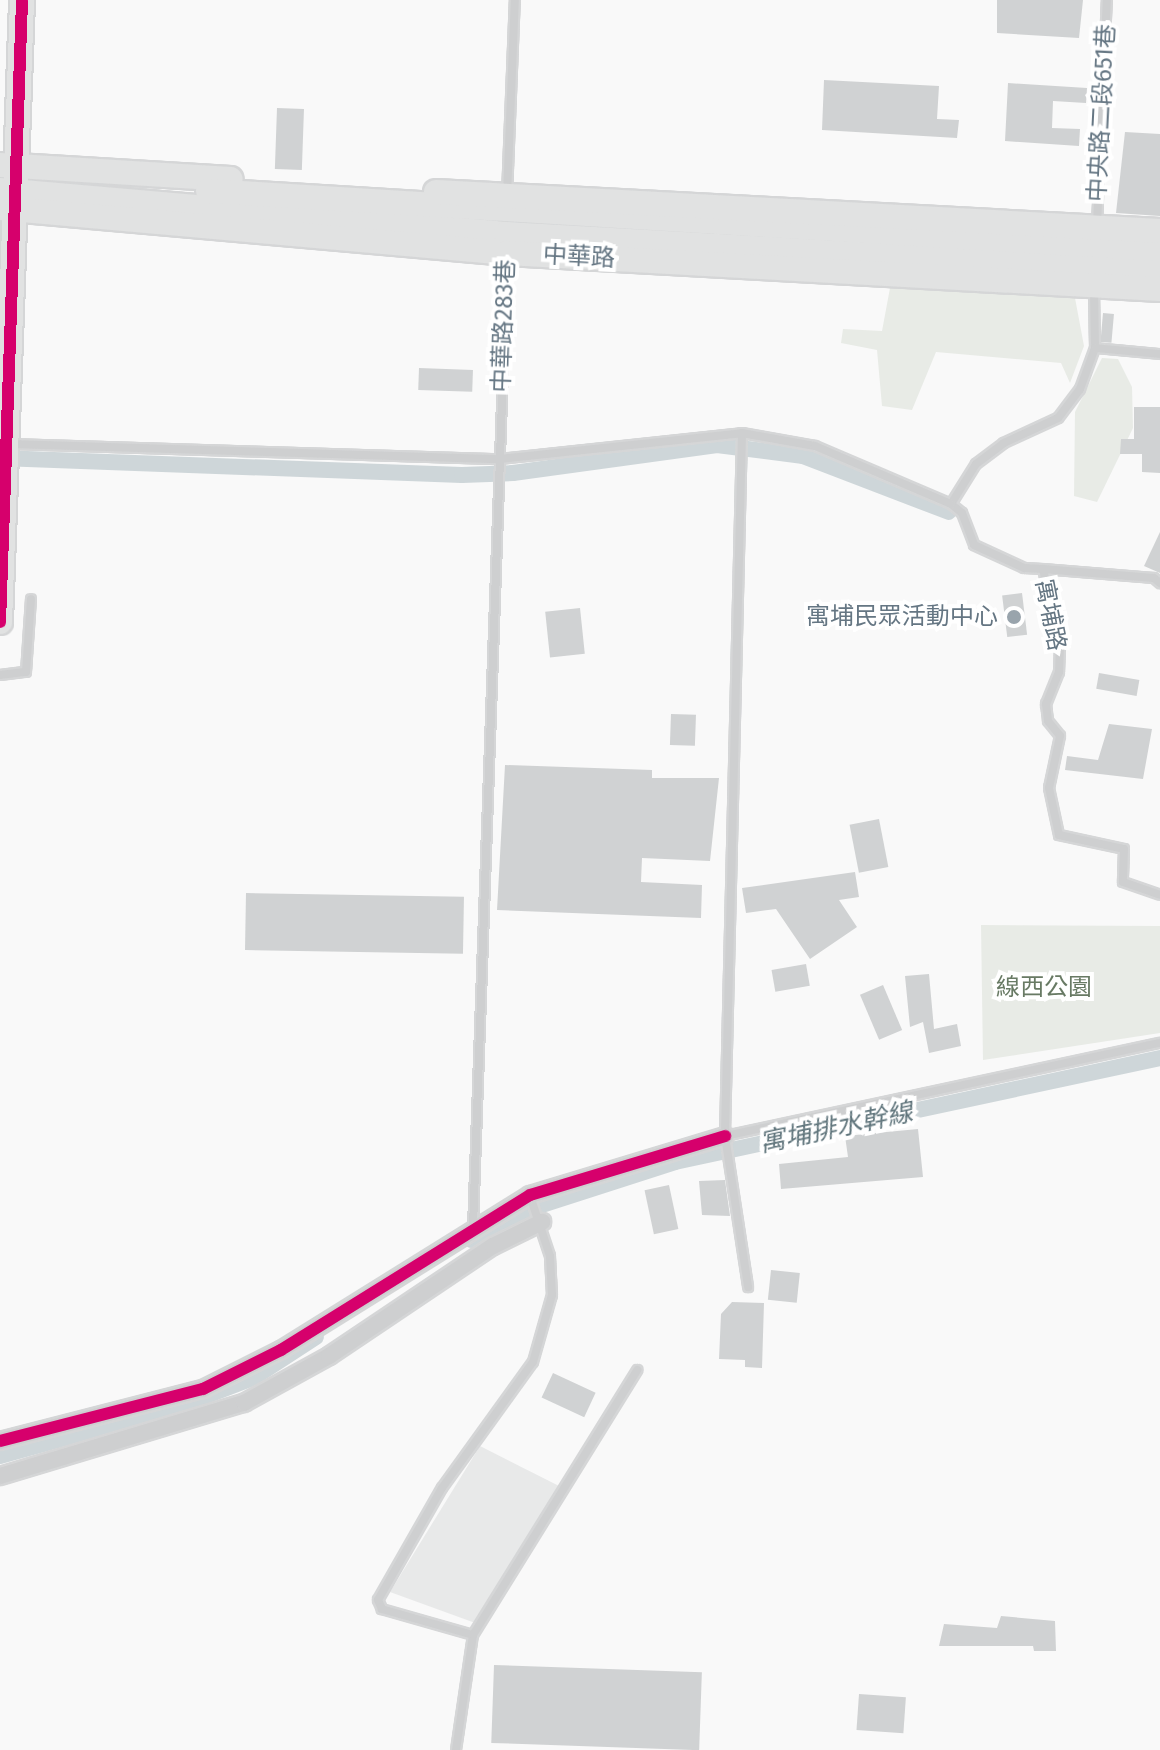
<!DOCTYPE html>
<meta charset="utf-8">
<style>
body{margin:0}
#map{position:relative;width:1160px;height:1750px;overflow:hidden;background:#f9f9f9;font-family:"Fira Sans","Noto Sans TC",sans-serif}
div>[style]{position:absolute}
.built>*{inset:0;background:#e8e9e9}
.green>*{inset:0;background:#e8ebe6}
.canal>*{height:16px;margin:-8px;padding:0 8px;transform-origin:8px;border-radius:8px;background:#ced6d9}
.building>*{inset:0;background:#d0d2d3;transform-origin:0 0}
.roads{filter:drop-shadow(2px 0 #d5d6d7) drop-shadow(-2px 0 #d5d6d7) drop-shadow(0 2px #d5d6d7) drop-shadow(0 -2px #d5d6d7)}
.lane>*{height:8px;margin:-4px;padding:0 4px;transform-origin:4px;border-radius:4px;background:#cecfd0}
.street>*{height:16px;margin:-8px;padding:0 8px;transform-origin:8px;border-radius:8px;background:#cecfd0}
.secondary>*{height:24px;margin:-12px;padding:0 12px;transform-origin:12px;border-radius:12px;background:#e1e2e2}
.cycleway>*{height:12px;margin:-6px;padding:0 6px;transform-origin:6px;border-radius:6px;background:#d6006c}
.dots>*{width:22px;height:22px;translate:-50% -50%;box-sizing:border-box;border:4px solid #fff;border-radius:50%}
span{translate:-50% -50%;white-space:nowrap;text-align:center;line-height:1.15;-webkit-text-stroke:8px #fff;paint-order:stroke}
.street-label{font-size:24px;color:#657683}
.poi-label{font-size:24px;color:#657683}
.right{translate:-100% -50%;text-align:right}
.park-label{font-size:24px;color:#687a64}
.water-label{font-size:26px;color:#60757c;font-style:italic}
</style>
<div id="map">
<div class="built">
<i style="clip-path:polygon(480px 1446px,567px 1490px,478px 1624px,390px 1592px)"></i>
</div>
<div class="green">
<i style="clip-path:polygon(890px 288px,1075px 298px,1084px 346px,1070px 383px,1061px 363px,936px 352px,912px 410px,882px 406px,877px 350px,841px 343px,843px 329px,882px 331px)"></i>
<i style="clip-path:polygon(1102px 358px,1118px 359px,1132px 387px,1133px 428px,1097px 502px,1074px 496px,1075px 412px)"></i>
<i style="clip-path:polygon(981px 925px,1160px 926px,1160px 1033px,983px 1060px)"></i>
</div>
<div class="canal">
<i style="left:0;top:458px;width:462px;rotate:2.1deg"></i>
<i style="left:462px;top:475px;width:51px;rotate:-2.2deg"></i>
<i style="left:513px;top:473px;width:206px;rotate:-7.8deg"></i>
<i style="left:717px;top:445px;width:87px;rotate:7.3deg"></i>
<i style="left:803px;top:456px;width:156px;rotate:21deg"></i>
<i style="left:471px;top:1240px;width:73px;rotate:-26.9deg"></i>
<i style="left:536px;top:1207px;width:146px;rotate:-17.9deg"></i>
<i style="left:675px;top:1162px;width:496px;rotate:-12.1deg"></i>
<i style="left:0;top:1456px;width:184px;rotate:-15.5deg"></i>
<i style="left:177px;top:1407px;width:81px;rotate:-20.9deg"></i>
<i style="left:253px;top:1378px;width:75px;rotate:-33.1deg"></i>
</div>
<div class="building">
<i style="clip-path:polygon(997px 0,1083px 0,1079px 38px,997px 33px)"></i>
<i style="clip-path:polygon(824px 80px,939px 86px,937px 119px,959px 120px,957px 138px,822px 130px)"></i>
<i style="clip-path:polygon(1008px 83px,1087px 88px,1086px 103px,1053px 101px,1052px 128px,1080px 129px,1079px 146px,1005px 141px)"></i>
<i style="left:277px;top:108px;width:27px;height:61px;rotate:2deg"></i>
<i style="clip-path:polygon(1125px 132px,1160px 134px,1160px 216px,1116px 213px)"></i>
<i style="left:1103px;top:313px;width:11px;height:29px;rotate:5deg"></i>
<i style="left:419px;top:368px;width:54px;height:22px;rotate:2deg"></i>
<i style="clip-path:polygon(1134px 407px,1160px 407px,1160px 473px,1142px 472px,1142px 454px,1120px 454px,1121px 439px,1134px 439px)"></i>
<i style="clip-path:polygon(1160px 532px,1160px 573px,1144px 566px)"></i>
<i style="left:1022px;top:593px;width:42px;height:20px;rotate:83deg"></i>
<i style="left:580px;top:608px;width:46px;height:35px;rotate:84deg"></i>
<i style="left:1099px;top:673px;width:41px;height:16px;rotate:10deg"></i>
<i style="left:671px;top:714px;width:25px;height:31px;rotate:2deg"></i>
<i style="clip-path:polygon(1109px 724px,1152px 729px,1143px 779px,1065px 770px,1067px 756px,1098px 760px)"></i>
<i style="clip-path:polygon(505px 765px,652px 770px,652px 778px,719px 778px,710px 861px,642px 858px,641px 882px,702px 885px,701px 918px,497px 910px)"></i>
<i style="left:879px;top:819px;width:49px;height:30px;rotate:79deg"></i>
<i style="clip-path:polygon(855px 872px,859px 897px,839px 900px,857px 927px,810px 959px,776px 909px,746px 913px,742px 888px)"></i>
<i style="left:246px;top:893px;width:218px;height:57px;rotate:1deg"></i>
<i style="left:806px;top:964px;width:22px;height:35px;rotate:80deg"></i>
<i style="clip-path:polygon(929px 974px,934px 1029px,957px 1024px,961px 1046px,929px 1053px,923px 1022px,910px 1027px,905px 976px)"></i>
<i style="left:883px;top:985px;width:49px;height:25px;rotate:67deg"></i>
<i style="clip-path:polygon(918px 1129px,923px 1177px,781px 1189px,779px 1164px,848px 1157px,845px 1136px)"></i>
<i style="clip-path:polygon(725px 1180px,730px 1216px,702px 1215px,699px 1181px)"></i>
<i style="left:669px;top:1185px;width:45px;height:25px;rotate:78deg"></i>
<i style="left:771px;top:1270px;width:29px;height:30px;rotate:6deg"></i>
<i style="clip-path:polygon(732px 1302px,764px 1303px,762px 1368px,745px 1367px,745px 1360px,719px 1359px,721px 1314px)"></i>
<i style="left:553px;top:1373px;width:47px;height:27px;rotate:25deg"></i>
<i style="clip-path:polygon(1001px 1616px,1055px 1621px,1056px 1651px,1034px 1651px,1033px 1646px,939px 1646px,944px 1624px,997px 1628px)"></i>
<i style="left:494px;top:1665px;width:208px;height:78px;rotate:2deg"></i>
<i style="left:859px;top:1694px;width:47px;height:36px;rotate:4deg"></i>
</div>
<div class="roads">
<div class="lane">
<i style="left:507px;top:195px;width:195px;rotate:-87.7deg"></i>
<i style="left:1097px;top:225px;width:225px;rotate:-87.5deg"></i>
<i style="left:1094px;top:290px;width:58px;rotate:89deg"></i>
<i style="left:1095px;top:348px;width:44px;rotate:110.1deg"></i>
<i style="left:1080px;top:389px;width:36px;rotate:127deg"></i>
<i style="left:1058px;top:418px;width:60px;rotate:155.2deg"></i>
<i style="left:1004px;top:443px;width:35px;rotate:143deg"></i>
<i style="left:976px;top:464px;width:47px;rotate:122deg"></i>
<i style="left:951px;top:504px;width:14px;rotate:39deg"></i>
<i style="left:962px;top:513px;width:34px;rotate:69deg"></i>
<i style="left:974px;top:545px;width:55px;rotate:24.7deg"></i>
<i style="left:1024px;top:568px;width:19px;rotate:3deg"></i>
<i style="left:1043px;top:569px;width:78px;rotate:77.4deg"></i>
<i style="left:1060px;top:645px;width:27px;rotate:92deg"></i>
<i style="left:1059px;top:672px;width:35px;rotate:112deg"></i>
<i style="left:1046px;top:704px;width:17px;rotate:83deg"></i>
<i style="left:1048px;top:721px;width:19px;rotate:51deg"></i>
<i style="left:1060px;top:736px;width:53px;rotate:101.9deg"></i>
<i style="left:1049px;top:788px;width:48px;rotate:78deg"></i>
<i style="left:1059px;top:835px;width:66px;rotate:12.2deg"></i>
<i style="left:1124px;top:849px;width:33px;rotate:92deg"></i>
<i style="left:1123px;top:882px;width:39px;rotate:19deg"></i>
<i style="left:1095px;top:348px;width:65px;rotate:5.3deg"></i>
<i style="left:742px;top:433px;width:703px;rotate:91.39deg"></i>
<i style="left:725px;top:1136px;width:153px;rotate:81.3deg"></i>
<i style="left:11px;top:444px;width:489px;rotate:1.8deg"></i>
<i style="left:500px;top:459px;width:243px;rotate:-6.1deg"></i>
<i style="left:742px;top:433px;width:74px;rotate:10.1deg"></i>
<i style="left:815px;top:446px;width:148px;rotate:23.1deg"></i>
<i style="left:1043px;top:569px;width:111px;rotate:4.6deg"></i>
<i style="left:1154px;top:578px;width:8px;rotate:40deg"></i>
<i style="left:0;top:675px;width:26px;rotate:-7deg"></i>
<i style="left:26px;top:672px;width:73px;rotate:-86.1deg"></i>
<i style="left:725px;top:1136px;width:445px;rotate:-12.1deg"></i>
<i style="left:473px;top:1227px;width:972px;rotate:-87.99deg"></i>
<i style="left:473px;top:1635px;width:95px;rotate:-164.1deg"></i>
<i style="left:382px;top:1609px;width:10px;rotate:-114deg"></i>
<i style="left:378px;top:1600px;width:129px;rotate:-60.3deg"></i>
<i style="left:442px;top:1488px;width:155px;rotate:-54.2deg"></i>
<i style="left:533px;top:1362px;width:70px;rotate:-74.2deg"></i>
<i style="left:552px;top:1295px;width:39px;rotate:-93deg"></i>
<i style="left:550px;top:1256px;width:63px;rotate:-108.4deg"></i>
<i style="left:456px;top:1750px;width:116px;rotate:-81.6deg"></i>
<i style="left:473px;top:1635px;width:312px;rotate:-58.2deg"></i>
</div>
<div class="street">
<i style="left:0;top:1441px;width:210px;rotate:-14.4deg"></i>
<i style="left:203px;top:1389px;width:87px;rotate:-26.6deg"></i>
<i style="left:281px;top:1350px;width:293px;rotate:-31.9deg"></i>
<i style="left:530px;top:1195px;width:204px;rotate:-16.8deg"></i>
<i style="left:0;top:1476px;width:255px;rotate:-16.7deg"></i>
<i style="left:244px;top:1403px;width:97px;rotate:-28.9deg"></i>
<i style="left:329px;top:1356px;width:197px;rotate:-33.9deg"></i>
<i style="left:493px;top:1246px;width:55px;rotate:-26.1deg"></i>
</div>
<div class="secondary">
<i style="left:0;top:165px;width:231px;rotate:3.5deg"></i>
<i style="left:0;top:190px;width:508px;rotate:4.97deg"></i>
<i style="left:506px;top:234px;width:655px;rotate:3.24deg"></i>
<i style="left:208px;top:191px;width:954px;rotate:3.49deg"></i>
<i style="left:436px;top:192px;width:725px;rotate:3.08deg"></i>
<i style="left:0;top:208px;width:509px;rotate:5.07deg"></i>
<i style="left:507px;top:253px;width:654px;rotate:3.16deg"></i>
<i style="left:0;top:622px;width:622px;rotate:-87.97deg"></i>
</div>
</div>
<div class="cycleway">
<i style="left:0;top:622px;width:622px;rotate:-87.97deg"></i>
<i style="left:0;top:1441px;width:210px;rotate:-14.4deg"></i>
<i style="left:203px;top:1389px;width:87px;rotate:-26.6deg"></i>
<i style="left:281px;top:1350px;width:293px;rotate:-31.9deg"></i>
<i style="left:530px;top:1195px;width:204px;rotate:-16.8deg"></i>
</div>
<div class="dots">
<i style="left:1014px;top:617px;background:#99a4ac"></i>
</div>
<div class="street-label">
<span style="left:1102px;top:113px;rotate:-87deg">中央路二段651巷</span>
<span style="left:579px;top:257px;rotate:3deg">中華路</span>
<span style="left:504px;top:326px;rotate:-88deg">中華路283巷</span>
<span style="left:1050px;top:615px;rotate:79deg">寓埔路</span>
</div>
<div class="poi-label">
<span class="right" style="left:998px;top:617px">寓埔民眾活動中心</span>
</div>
<div class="park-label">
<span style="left:1044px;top:988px">線西公園</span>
</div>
<div class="water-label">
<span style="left:836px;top:1128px;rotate:-12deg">寓埔排水幹線</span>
</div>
</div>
